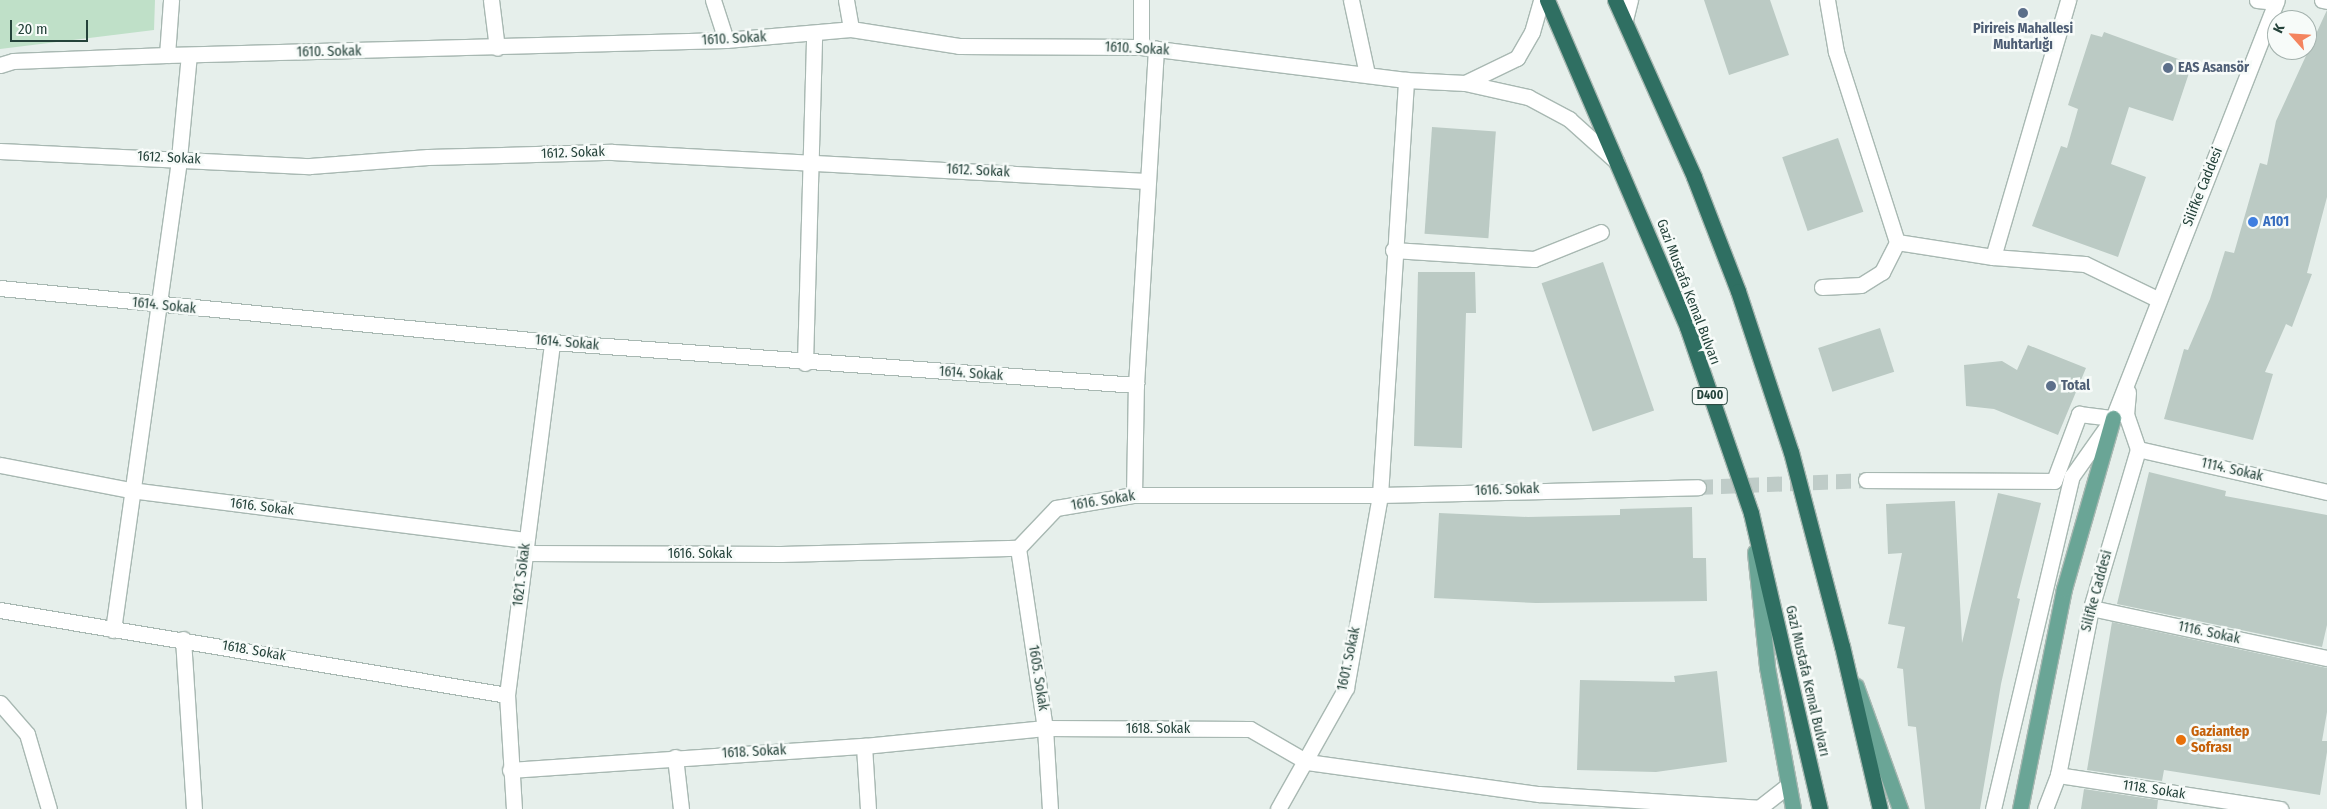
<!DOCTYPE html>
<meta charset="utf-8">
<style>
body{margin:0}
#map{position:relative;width:2327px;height:809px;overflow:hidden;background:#e6efeb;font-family:"Fira Sans Condensed",sans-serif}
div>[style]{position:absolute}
.green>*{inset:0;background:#bfe0c8}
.building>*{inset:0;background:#bbcac4;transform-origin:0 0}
.street-tunnel>*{height:15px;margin-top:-7.5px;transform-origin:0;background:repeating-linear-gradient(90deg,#bfccc8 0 15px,transparent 0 23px)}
.roads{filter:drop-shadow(1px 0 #a8b8b2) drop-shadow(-1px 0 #a8b8b2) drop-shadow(0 1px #a8b8b2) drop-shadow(0 -1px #a8b8b2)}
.street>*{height:15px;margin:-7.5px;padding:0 7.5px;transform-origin:7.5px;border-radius:7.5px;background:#fff}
.secondary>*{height:15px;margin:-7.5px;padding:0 7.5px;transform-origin:7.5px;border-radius:7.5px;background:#fff}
.primary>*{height:15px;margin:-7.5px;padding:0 7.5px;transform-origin:7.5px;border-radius:7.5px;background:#6aa596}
.highway>*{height:15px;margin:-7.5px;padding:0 7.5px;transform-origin:7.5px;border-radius:7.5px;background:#2f6f62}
.dots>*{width:14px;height:14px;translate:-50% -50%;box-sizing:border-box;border:2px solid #f7fbf9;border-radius:50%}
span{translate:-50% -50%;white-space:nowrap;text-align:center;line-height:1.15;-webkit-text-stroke:5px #f7fbf9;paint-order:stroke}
.shield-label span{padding:1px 4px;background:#f7fbf9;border:1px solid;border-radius:4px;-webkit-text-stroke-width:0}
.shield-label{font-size:12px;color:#24423a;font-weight:700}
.service-label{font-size:14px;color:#4e5e75;font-weight:700}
.left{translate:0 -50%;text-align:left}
.street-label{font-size:14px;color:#24423a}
.shop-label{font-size:14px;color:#366cbe;font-weight:700}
.food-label{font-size:14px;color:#c56008;font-weight:700}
.north{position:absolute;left:2267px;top:10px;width:50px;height:50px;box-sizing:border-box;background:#f7fbf9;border:1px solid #a3b1ad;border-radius:50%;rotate:296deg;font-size:14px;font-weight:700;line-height:20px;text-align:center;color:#24423a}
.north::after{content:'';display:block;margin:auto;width:18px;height:22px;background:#f4845f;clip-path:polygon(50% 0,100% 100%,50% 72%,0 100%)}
.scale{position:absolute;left:10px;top:20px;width:78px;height:22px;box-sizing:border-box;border:2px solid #24423a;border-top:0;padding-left:6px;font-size:15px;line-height:18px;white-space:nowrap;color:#24423a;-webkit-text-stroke:4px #f7fbf9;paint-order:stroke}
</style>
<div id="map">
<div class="green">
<i style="clip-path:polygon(0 0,155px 0,154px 30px,0 49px)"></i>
</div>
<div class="building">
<i style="clip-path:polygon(1704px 0,1770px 0,1789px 55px,1729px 75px)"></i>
<i style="clip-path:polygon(2327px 10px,2327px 197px,2307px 273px,2312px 274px,2292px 327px,2286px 324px,2265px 372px,2273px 374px,2253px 440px,2164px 419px,2184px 349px,2188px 350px,2210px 299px,2225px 251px,2234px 253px,2260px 163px,2267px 165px,2276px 121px)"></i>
<i style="clip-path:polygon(2104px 32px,2192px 64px,2173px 121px,2129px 107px,2111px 164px,2146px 177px,2118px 257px,2032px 226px,2061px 146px,2067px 148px,2078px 109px,2068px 105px,2091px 34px,2102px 37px)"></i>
<i style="left:1432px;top:127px;width:64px;height:107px;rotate:4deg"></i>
<i style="left:1838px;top:138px;width:78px;height:59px;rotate:71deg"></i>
<i style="left:1603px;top:262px;width:157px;height:65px;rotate:71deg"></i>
<i style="clip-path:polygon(1418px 272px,1475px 272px,1476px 313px,1466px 313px,1462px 448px,1414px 446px)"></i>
<i style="left:1880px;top:328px;width:46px;height:65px;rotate:72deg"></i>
<i style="clip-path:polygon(2028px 345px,2086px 368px,2058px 435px,1994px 409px,1966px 406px,1964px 365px,2002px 361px,2017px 370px)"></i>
<i style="clip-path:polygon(2149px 472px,2226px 491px,2225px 496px,2327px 515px,2327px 625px,2322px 647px,2117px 604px)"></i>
<i style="clip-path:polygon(1998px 493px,2041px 503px,2017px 598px,2020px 599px,2001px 684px,1980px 809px,1925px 809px,1916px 727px,1908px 726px,1903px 669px,1897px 668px,1905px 627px,1888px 624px,1902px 553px,1888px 554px,1886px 504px,1955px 501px,1962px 643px)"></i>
<i style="clip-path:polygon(1692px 507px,1693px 558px,1706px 558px,1707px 601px,1536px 603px,1434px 598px,1439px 513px,1528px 517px,1620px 515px,1620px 509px)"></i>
<i style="clip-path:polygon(2112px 622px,2327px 668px,2327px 712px,2322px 741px,2327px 741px,2327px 752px,2320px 795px,2164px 770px,2162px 781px,2087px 770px)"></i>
<i style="clip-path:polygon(1717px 671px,1727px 762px,1656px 772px,1577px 770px,1580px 680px,1675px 682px,1674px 676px)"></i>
<i style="clip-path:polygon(2084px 789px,2158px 800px,2157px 809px,2081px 809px)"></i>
</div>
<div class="street-tunnel">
<i style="left:1698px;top:487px;width:168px;rotate:-2.4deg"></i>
</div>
<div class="roads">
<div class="street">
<i style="left:491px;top:0;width:48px;rotate:82.9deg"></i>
<i style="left:713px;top:0;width:42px;rotate:72deg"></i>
<i style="left:846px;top:0;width:29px;rotate:80deg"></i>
<i style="left:1141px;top:0;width:47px;rotate:90deg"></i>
<i style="left:1351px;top:0;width:76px;rotate:77.8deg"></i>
<i style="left:2257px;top:0;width:19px;rotate:6deg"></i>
<i style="left:2322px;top:0;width:5px;rotate:11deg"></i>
<i style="left:1625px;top:20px;width:21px;rotate:-76deg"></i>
<i style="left:167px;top:55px;width:55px;rotate:-85.8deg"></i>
<i style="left:0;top:65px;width:14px;rotate:-17deg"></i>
<i style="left:13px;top:61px;width:154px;rotate:-2.2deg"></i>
<i style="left:167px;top:55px;width:559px;rotate:-1.54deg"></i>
<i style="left:726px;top:40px;width:125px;rotate:-5deg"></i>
<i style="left:851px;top:29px;width:109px;rotate:8.9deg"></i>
<i style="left:959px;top:46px;width:182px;rotate:0.3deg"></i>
<i style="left:1141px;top:47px;width:267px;rotate:7.1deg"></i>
<i style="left:1406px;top:80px;width:59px;rotate:2.9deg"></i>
<i style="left:1465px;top:83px;width:65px;rotate:12.5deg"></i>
<i style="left:1528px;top:97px;width:47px;rotate:28.2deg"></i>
<i style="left:1569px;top:119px;width:64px;rotate:41.9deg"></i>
<i style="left:1465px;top:83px;width:58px;rotate:-25.7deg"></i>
<i style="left:1517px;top:58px;width:30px;rotate:-60deg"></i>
<i style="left:1532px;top:32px;width:33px;rotate:-74deg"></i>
<i style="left:0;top:151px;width:310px;rotate:2.8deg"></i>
<i style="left:310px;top:166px;width:118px;rotate:-4.4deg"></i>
<i style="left:428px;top:157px;width:184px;rotate:-1.6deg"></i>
<i style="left:612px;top:152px;width:535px;rotate:3.11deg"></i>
<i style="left:1897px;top:242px;width:97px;rotate:8.9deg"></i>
<i style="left:1993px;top:257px;width:92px;rotate:4.4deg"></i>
<i style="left:2085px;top:264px;width:82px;rotate:25.9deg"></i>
<i style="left:1393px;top:250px;width:141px;rotate:3.7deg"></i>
<i style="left:1534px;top:259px;width:72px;rotate:-21.9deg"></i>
<i style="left:1993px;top:257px;width:268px;rotate:-73.7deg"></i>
<i style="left:1822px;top:287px;width:39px;rotate:-3deg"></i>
<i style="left:1861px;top:285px;width:25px;rotate:-32deg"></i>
<i style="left:1882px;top:272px;width:34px;rotate:-63deg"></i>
<i style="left:1897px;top:242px;width:200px;rotate:-107.8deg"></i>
<i style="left:1836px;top:52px;width:53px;rotate:-99.8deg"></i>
<i style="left:0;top:288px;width:555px;rotate:5.59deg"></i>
<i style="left:552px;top:342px;width:586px;rotate:4.21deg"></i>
<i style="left:805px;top:363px;width:329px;rotate:-88.4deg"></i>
<i style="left:2138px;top:449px;width:194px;rotate:12.8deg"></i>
<i style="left:0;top:465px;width:132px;rotate:10.9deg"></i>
<i style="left:130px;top:490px;width:399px;rotate:7.2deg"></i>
<i style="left:1866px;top:480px;width:188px;rotate:0.3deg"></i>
<i style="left:2054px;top:481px;width:72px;rotate:-69.5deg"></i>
<i style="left:2079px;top:414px;width:34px;rotate:7deg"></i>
<i style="left:1134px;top:495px;width:110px;rotate:-89deg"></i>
<i style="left:1136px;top:385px;width:337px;rotate:-86.6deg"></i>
<i style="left:1018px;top:548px;width:182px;rotate:81.5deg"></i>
<i style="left:1045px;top:728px;width:81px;rotate:86.5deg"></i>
<i style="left:525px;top:553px;width:256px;rotate:0.2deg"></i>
<i style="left:781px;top:554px;width:237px;rotate:-1.5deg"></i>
<i style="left:1018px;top:548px;width:55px;rotate:-46.5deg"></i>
<i style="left:1056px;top:508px;width:79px;rotate:-9.5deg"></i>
<i style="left:1134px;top:495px;width:246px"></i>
<i style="left:1380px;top:495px;width:318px;rotate:-1.4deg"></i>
<i style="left:2091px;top:608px;width:241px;rotate:12deg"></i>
<i style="left:0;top:610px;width:514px;rotate:9.52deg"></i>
<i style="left:113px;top:630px;width:477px;rotate:-82deg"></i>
<i style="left:179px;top:158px;width:103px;rotate:-84.5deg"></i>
<i style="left:183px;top:639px;width:170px;rotate:86.3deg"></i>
<i style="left:0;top:703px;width:41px;rotate:48.9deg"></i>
<i style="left:27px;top:734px;width:78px;rotate:73.7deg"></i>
<i style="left:864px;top:746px;width:63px;rotate:86.4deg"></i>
<i style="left:675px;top:757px;width:52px;rotate:83.4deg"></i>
<i style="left:510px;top:770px;width:355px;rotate:-3.9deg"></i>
<i style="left:864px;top:746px;width:182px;rotate:-5.7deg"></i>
<i style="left:1045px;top:728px;width:205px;rotate:0.3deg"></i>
<i style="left:1250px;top:729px;width:66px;rotate:30.1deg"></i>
<i style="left:1307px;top:762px;width:234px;rotate:7.9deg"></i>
<i style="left:1539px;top:794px;width:220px;rotate:3.6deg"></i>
<i style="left:1759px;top:808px;width:37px;rotate:-38deg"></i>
<i style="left:2058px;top:775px;width:225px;rotate:8.7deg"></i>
<i style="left:514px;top:809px;width:114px;rotate:-93.5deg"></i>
<i style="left:507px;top:695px;width:356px;rotate:-82.7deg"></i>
<i style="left:1278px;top:809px;width:139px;rotate:-60.7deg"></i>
<i style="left:1346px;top:688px;width:196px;rotate:-80deg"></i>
<i style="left:1380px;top:495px;width:416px;rotate:-86.4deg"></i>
</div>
<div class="secondary">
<i style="left:1993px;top:809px;width:342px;rotate:-76.7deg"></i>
<i style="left:2072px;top:476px;width:71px;rotate:-54.7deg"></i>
<i style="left:2113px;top:418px;width:449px;rotate:-68.6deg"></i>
<i style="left:2045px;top:809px;width:36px;rotate:-69deg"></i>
<i style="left:2058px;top:775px;width:170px;rotate:-78.8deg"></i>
<i style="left:2091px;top:608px;width:166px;rotate:-73.5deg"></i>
<i style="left:2138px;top:449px;width:36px;rotate:-109deg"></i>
<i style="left:2126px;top:415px;width:23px;rotate:-85deg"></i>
</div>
<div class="primary">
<i style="left:1755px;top:552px;width:116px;rotate:84deg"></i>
<i style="left:1767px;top:667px;width:144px;rotate:79.6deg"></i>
<i style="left:1856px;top:686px;width:131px;rotate:70.3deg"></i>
<i style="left:2020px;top:809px;width:224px;rotate:-78.7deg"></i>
<i style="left:2064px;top:589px;width:178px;rotate:-74deg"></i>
</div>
<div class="highway">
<i style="left:1547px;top:0;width:356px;rotate:66.8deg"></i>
<i style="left:1687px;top:327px;width:197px;rotate:71deg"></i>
<i style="left:1751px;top:513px;width:304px;rotate:76.9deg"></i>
<i style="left:1615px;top:0;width:194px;rotate:65.9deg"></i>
<i style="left:1694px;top:177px;width:122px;rotate:68.9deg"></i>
<i style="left:1738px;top:291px;width:169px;rotate:71.8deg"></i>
<i style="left:1791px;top:452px;width:201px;rotate:75.3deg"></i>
<i style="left:1842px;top:646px;width:167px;rotate:76.9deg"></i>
</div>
</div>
<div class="dots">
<i style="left:2023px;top:13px;background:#5c6f8a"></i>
<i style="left:2168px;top:68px;background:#5c6f8a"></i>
<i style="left:2253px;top:222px;background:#3f7fe0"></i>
<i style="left:2051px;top:386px;background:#5c6f8a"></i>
<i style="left:2181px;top:740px;background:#e8710a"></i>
</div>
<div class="shield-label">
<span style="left:1710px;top:396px">D400</span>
</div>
<div class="service-label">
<span style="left:2023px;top:37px">Pirireis Mahallesi<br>Muhtarlığı</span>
<span class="left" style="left:2178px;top:68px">EAS Asansör</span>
<span class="left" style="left:2061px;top:386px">Total</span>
</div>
<div class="street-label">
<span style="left:734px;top:39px;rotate:-3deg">1610. Sokak</span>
<span style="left:1137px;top:49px;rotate:3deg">1610. Sokak</span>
<span style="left:329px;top:52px;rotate:-1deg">1610. Sokak</span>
<span style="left:573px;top:153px;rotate:-2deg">1612. Sokak</span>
<span style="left:169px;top:158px;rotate:3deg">1612. Sokak</span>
<span style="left:978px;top:171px;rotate:3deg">1612. Sokak</span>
<span style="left:2203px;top:187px;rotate:-68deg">Silifke Caddesi</span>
<span style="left:1688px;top:292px;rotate:69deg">Gazi Mustafa Kemal Bulvarı</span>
<span style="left:164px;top:306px;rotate:6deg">1614. Sokak</span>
<span style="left:567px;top:343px;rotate:5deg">1614. Sokak</span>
<span style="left:971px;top:374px;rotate:4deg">1614. Sokak</span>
<span style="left:2232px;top:470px;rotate:13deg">1114. Sokak</span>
<span style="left:1507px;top:490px;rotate:-2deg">1616. Sokak</span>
<span style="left:1103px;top:501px;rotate:-9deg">1616. Sokak</span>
<span style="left:262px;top:507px;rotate:7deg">1616. Sokak</span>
<span style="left:700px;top:554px">1616. Sokak</span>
<span style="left:522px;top:575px;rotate:-83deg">1621. Sokak</span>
<span style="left:2097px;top:591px;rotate:-75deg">Silifke Caddesi</span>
<span style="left:2209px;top:633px;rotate:12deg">1116. Sokak</span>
<span style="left:254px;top:651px;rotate:10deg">1618. Sokak</span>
<span style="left:1349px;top:659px;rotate:-78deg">1601. Sokak</span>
<span style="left:1038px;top:678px;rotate:81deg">1605. Sokak</span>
<span style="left:1807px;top:681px;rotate:77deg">Gazi Mustafa Kemal Bulvarı</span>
<span style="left:1158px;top:729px">1618. Sokak</span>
<span style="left:754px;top:752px;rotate:-3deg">1618. Sokak</span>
<span style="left:2154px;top:790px;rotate:9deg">1118. Sokak</span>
</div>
<div class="shop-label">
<span class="left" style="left:2263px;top:222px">A101</span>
</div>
<div class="food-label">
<span class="left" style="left:2191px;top:740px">Gaziantep<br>Sofrası</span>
</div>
<div class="north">K</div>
<div class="scale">20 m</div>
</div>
